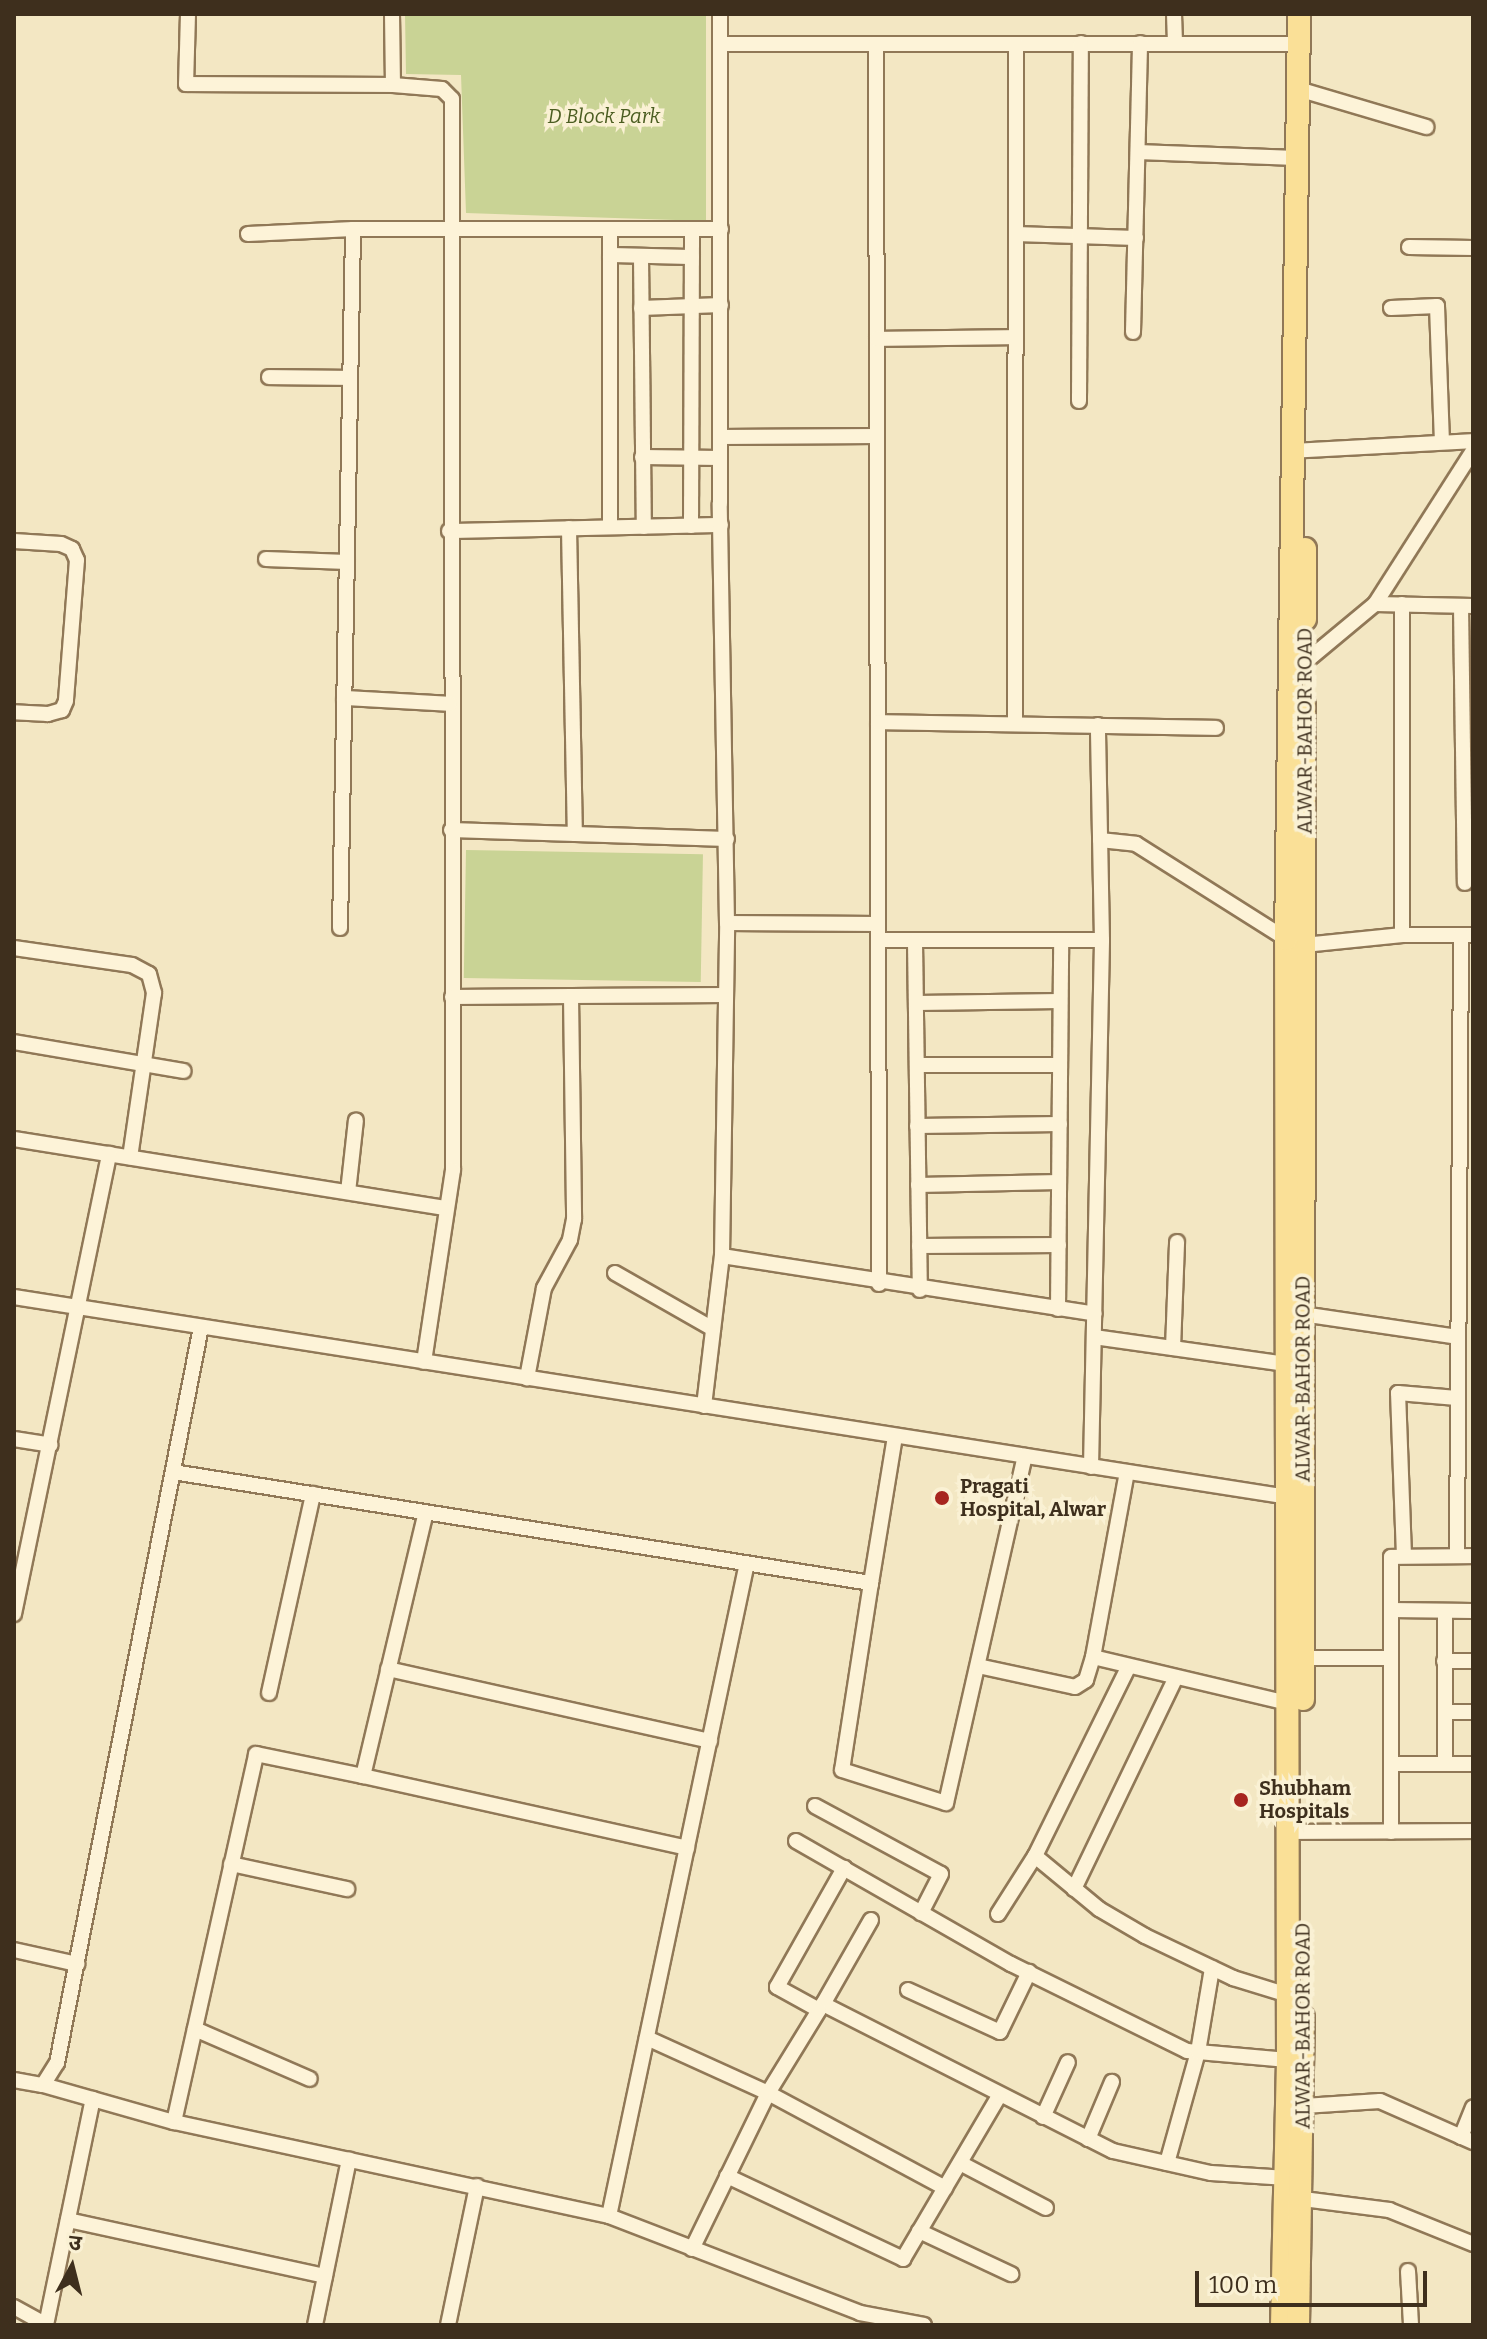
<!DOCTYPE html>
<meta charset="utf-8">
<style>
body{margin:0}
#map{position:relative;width:1487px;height:2339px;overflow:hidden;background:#f3e7c3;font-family:Bitter,"Noto Sans Devanagari",serif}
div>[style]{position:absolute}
.green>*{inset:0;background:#c9d395;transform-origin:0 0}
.roads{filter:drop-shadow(2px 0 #907857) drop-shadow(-2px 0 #907857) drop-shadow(0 2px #907857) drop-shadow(0 -2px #907857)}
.street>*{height:14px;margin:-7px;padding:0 7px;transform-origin:7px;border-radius:7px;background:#fdf3d8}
.primary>*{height:22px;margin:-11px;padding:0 11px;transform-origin:11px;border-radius:11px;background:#fae097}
.dots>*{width:22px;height:22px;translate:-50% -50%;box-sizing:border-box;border:4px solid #faf1d4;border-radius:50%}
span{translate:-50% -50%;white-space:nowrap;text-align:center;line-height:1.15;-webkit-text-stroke:7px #faf1d4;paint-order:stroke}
.park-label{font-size:20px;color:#4b5d21;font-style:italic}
.street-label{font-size:20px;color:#3e2f1d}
.poi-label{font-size:20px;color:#3e2f1d;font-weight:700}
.left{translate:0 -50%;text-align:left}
.frame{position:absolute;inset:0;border:16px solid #3e2f1d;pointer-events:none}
.north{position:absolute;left:32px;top:2227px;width:80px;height:80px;-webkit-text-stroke:6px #faf1d4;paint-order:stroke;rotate:7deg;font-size:22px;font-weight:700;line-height:32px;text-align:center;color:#3e2f1d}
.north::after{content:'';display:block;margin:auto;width:28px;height:36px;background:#3e2f1d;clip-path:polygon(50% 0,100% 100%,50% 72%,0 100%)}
.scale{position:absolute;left:1195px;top:2271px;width:232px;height:36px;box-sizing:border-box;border:4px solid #3e2f1d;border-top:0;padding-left:10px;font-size:24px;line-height:28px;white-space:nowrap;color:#3e2f1d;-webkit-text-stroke:6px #faf1d4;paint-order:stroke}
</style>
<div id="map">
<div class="green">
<i style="clip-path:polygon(405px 14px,706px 14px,706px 221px,466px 213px,461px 75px,406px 74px)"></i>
<i style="left:466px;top:850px;width:237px;height:128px;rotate:1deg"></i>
</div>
<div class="roads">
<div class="street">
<i style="left:188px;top:14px;width:70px;rotate:91.6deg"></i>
<i style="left:186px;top:84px;width:207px;rotate:0.3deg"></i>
<i style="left:392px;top:14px;width:71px;rotate:89.2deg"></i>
<i style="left:393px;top:85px;width:49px;rotate:4.7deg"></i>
<i style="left:442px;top:89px;width:14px;rotate:45deg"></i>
<i style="left:452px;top:99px;width:1071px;rotate:89.95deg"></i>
<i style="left:453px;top:1170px;width:194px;rotate:98.6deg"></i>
<i style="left:1174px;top:14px;width:29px;rotate:88deg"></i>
<i style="left:720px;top:44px;width:578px"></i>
<i style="left:876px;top:44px;width:1240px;rotate:89.86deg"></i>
<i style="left:1298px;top:89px;width:134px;rotate:16.5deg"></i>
<i style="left:1138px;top:152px;width:158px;rotate:2.2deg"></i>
<i style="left:610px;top:229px;width:298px;rotate:90deg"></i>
<i style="left:248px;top:234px;width:105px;rotate:-2.7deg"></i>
<i style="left:353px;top:229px;width:368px"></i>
<i style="left:1016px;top:234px;width:120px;rotate:1.9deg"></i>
<i style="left:1409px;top:247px;width:64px;rotate:0.9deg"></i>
<i style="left:610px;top:255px;width:82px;rotate:1.4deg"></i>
<i style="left:641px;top:256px;width:271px;rotate:89.4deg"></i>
<i style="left:641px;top:308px;width:80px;rotate:-2.1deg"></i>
<i style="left:1391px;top:308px;width:46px;rotate:-2.5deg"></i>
<i style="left:1437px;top:306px;width:135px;rotate:87.9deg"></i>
<i style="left:1133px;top:332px;width:289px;rotate:-88.6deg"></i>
<i style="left:877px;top:339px;width:139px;rotate:-0.8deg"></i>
<i style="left:269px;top:377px;width:81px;rotate:0.7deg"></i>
<i style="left:1079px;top:401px;width:358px;rotate:-89.7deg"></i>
<i style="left:720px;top:437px;width:157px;rotate:-0.4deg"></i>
<i style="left:1291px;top:451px;width:182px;rotate:-3.1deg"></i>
<i style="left:642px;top:457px;width:78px;rotate:0.7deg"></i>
<i style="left:691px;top:526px;width:297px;rotate:-89.8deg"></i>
<i style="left:569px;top:528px;width:306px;rotate:88.9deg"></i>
<i style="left:575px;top:834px;width:152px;rotate:1.9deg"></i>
<i style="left:449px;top:531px;width:272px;rotate:-1.3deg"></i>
<i style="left:14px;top:541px;width:47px;rotate:3.7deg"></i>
<i style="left:61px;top:544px;width:12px;rotate:24deg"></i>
<i style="left:72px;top:549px;width:12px;rotate:66deg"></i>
<i style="left:77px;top:560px;width:141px;rotate:94.5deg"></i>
<i style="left:66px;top:701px;width:10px;rotate:114deg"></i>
<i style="left:62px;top:710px;width:15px;rotate:164deg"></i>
<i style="left:48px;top:714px;width:34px;rotate:-177deg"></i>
<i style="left:266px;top:559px;width:81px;rotate:2.1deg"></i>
<i style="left:1375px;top:604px;width:98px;rotate:1.2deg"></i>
<i style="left:1402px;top:604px;width:331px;rotate:90deg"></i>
<i style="left:1461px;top:606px;width:277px;rotate:89.2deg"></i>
<i style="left:1304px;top:663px;width:92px;rotate:-39.7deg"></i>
<i style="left:1375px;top:604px;width:182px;rotate:-57.4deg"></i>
<i style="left:344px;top:698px;width:106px;rotate:3.2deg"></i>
<i style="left:878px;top:722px;width:338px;rotate:1deg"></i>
<i style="left:1015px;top:724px;width:680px;rotate:-89.92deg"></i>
<i style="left:451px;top:830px;width:124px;rotate:1.8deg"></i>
<i style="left:1100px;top:840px;width:36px;rotate:6deg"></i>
<i style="left:1136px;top:844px;width:178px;rotate:32.3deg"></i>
<i style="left:1286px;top:939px;width:19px;rotate:18deg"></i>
<i style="left:1304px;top:945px;width:99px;rotate:-5.8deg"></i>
<i style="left:1402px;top:935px;width:71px"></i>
<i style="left:727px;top:923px;width:151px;rotate:0.4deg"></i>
<i style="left:340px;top:928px;width:699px;rotate:-88.93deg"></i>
<i style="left:878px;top:940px;width:224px"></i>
<i style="left:915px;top:942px;width:348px;rotate:89.2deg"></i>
<i style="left:14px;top:948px;width:119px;rotate:8.2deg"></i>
<i style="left:132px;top:965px;width:19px;rotate:28deg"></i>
<i style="left:149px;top:974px;width:20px;rotate:75deg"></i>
<i style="left:154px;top:993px;width:166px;rotate:98.3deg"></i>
<i style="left:571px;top:996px;width:155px;rotate:-0.4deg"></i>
<i style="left:452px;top:997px;width:119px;rotate:-0.5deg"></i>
<i style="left:571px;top:996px;width:223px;rotate:89.2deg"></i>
<i style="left:574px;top:1219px;width:21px;rotate:101deg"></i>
<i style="left:570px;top:1240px;width:55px;rotate:118.4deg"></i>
<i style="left:544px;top:1288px;width:92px;rotate:100.7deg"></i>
<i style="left:916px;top:1003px;width:144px;rotate:-0.8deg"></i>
<i style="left:14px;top:1042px;width:172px;rotate:9.7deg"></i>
<i style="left:917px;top:1065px;width:143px"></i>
<i style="left:917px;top:1126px;width:143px;rotate:-0.8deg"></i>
<i style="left:14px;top:1139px;width:438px;rotate:9.1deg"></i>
<i style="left:918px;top:1185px;width:141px;rotate:-1.2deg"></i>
<i style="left:348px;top:1192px;width:72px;rotate:-83.7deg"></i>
<i style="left:919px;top:1246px;width:140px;rotate:-0.4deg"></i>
<i style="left:722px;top:1256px;width:377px;rotate:8.8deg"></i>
<i style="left:615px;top:1273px;width:113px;rotate:29.7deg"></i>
<i style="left:14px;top:1297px;width:1296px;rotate:8.92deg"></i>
<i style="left:1058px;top:1309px;width:369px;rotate:-89.5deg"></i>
<i style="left:1302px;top:1314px;width:157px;rotate:8.4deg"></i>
<i style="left:1094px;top:1337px;width:194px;rotate:8deg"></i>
<i style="left:1173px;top:1348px;width:106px;rotate:-87.8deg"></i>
<i style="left:704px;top:1406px;width:151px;rotate:-83.2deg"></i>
<i style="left:722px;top:1256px;width:333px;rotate:-89.1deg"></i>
<i style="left:727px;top:923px;width:420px;rotate:-91deg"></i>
<i style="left:720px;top:503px;width:489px;rotate:-90deg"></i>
<i style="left:14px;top:1439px;width:37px;rotate:9deg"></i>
<i style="left:1091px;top:1467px;width:527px;rotate:-88.8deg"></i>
<i style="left:1102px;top:940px;width:215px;rotate:-91.1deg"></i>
<i style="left:173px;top:1472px;width:707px;rotate:9.04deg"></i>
<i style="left:871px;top:1583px;width:149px;rotate:-80.7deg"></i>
<i style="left:1404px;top:1556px;width:163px;rotate:-92.1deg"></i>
<i style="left:1398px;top:1393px;width:59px;rotate:4.8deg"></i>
<i style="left:1457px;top:1556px;width:621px;rotate:-89.63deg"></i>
<i style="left:871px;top:1583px;width:189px;rotate:98.8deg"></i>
<i style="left:842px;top:1770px;width:109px;rotate:17.6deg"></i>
<i style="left:946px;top:1803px;width:356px;rotate:-77.2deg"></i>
<i style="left:1391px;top:1610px;width:82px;rotate:0.7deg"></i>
<i style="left:14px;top:1614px;width:470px;rotate:-78.3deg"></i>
<i style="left:1093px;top:1657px;width:188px;rotate:-79.6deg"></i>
<i style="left:1303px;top:1658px;width:88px"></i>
<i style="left:1444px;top:1661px;width:29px"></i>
<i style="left:978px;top:1666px;width:99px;rotate:12.2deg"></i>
<i style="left:1075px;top:1687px;width:13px;rotate:-32deg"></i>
<i style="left:1086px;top:1680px;width:24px;rotate:-73deg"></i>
<i style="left:1093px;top:1657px;width:200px;rotate:13.3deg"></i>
<i style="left:388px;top:1669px;width:330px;rotate:12.6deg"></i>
<i style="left:269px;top:1693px;width:204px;rotate:-77.5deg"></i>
<i style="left:1445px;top:1712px;width:28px"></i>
<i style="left:1391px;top:1764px;width:82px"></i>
<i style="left:1445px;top:1764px;width:153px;rotate:-90deg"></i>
<i style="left:363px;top:1776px;width:332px;rotate:12.5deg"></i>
<i style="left:815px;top:1806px;width:143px;rotate:28.4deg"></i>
<i style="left:941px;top:1874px;width:44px;rotate:117.1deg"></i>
<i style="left:1288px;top:1832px;width:185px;rotate:-0.3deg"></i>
<i style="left:1391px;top:1832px;width:275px;rotate:-90deg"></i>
<i style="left:1391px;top:1557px;width:82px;rotate:-0.7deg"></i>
<i style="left:796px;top:1841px;width:248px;rotate:29.8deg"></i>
<i style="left:1011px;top:1964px;width:196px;rotate:26.3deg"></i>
<i style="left:1187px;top:2051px;width:101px;rotate:5.1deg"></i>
<i style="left:1035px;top:1856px;width:83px;rotate:39.6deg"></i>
<i style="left:1099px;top:1909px;width:53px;rotate:30.4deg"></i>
<i style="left:1145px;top:1936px;width:98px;rotate:25.5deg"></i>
<i style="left:1233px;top:1978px;width:58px;rotate:17.2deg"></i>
<i style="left:231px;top:1864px;width:119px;rotate:12.2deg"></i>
<i style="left:1074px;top:1889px;width:235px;rotate:-64.3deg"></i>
<i style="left:998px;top:1914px;width:69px;rotate:-57.5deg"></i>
<i style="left:1035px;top:1856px;width:212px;rotate:-63.7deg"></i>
<i style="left:871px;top:1920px;width:97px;rotate:119.7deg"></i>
<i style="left:823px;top:2004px;width:325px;rotate:26.9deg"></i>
<i style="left:1113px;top:2151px;width:100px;rotate:12.7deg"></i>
<i style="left:1211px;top:2173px;width:76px;rotate:3.8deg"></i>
<i style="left:14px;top:1950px;width:65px;rotate:12.5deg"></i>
<i style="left:908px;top:1990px;width:101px;rotate:24.5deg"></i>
<i style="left:1000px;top:2032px;width:67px;rotate:-64.2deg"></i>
<i style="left:195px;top:2029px;width:125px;rotate:23.5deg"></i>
<i style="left:647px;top:2038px;width:133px;rotate:24.4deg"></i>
<i style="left:768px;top:2093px;width:201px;rotate:28.2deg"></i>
<i style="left:14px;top:2080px;width:29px;rotate:10deg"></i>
<i style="left:43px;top:2085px;width:26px;rotate:-58deg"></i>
<i style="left:57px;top:2063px;width:750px;rotate:-78.93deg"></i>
<i style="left:43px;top:2085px;width:136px;rotate:15.8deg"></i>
<i style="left:174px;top:2122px;width:445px;rotate:12.2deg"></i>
<i style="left:609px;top:2216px;width:269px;rotate:21.1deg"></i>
<i style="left:860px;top:2313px;width:65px;rotate:10.6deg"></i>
<i style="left:1304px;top:2106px;width:76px;rotate:-3.8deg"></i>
<i style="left:1380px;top:2101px;width:102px;rotate:23.8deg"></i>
<i style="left:1043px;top:2117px;width:60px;rotate:-65.6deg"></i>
<i style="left:174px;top:2122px;width:377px;rotate:-77.4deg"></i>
<i style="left:256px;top:1754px;width:109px;rotate:11.6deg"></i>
<i style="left:363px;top:1776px;width:271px;rotate:-76.6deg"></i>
<i style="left:1461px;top:2137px;width:32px;rotate:-68deg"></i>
<i style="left:1088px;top:2139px;width:62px;rotate:-67.2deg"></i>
<i style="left:960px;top:2163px;width:97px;rotate:27.6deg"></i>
<i style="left:1167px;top:2163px;width:115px;rotate:-74.4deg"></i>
<i style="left:1198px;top:2052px;width:85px;rotate:-80.5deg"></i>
<i style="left:727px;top:2176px;width:195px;rotate:25.2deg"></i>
<i style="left:903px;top:2259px;width:189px;rotate:-59.5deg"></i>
<i style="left:1303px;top:2199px;width:87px;rotate:7.3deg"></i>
<i style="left:1389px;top:2210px;width:91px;rotate:22deg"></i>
<i style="left:609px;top:2216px;width:667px;rotate:-78.07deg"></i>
<i style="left:68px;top:2220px;width:263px;rotate:12.3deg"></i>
<i style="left:919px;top:2231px;width:102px;rotate:25.1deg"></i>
<i style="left:692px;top:2249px;width:174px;rotate:-64deg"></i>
<i style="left:768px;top:2093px;width:97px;rotate:-58.4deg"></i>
<i style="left:819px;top:2010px;width:48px;rotate:-151.3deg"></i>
<i style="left:777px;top:1987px;width:137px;rotate:-60.6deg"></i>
<i style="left:1408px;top:2271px;width:54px;rotate:86.8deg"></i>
<i style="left:14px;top:2307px;width:37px;rotate:29deg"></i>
<i style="left:46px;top:2325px;width:231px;rotate:-78.3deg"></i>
<i style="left:315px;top:2325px;width:169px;rotate:-78.4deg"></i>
<i style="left:448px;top:2325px;width:142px;rotate:-78.2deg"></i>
</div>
<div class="primary">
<i style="left:1305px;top:619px;width:70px;rotate:-90deg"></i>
<i style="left:1303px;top:1699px;width:994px;rotate:-89.94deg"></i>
<i style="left:1282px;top:2325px;width:265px;rotate:-88.7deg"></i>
<i style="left:1288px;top:2060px;width:1121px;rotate:-90.1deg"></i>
<i style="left:1286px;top:939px;width:925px;rotate:-89.19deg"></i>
<i style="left:1298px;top:2325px;width:308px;rotate:-89.1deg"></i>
</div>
</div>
<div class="dots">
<i style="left:942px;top:1498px;background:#a7251f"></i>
<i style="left:1241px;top:1800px;background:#a7251f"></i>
</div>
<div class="park-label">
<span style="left:604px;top:116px">D Block Park</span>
</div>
<div class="street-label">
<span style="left:1305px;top:731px;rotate:-90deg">ALWAR-BAHOR ROAD</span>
<span style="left:1303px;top:1379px;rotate:-90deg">ALWAR-BAHOR ROAD</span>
<span style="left:1303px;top:2026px;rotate:-90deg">ALWAR-BAHOR ROAD</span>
</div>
<div class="poi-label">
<span class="left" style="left:960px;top:1498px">Pragati<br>Hospital, Alwar</span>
<span class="left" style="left:1259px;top:1800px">Shubham<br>Hospitals</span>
</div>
<div class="frame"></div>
<div class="north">उ</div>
<div class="scale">100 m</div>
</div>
